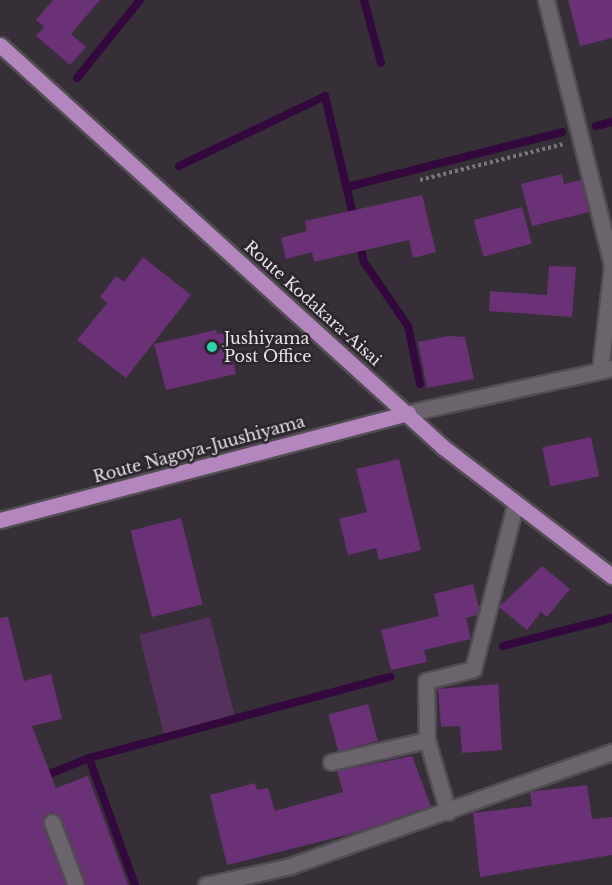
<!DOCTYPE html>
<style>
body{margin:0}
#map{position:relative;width:612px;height:885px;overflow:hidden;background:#362f37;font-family:"Libre Baskerville",serif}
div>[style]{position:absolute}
.green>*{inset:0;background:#56315e;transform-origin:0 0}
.stream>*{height:8px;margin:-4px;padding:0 4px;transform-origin:4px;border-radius:4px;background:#33083d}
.building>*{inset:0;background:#6a3177;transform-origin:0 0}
.path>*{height:4px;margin-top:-2px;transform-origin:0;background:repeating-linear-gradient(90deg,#7a747b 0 3px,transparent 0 6px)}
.roads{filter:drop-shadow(2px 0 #524c53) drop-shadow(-2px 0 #524c53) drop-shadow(0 2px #524c53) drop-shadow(0 -2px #524c53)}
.minor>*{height:15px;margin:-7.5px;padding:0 7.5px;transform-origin:7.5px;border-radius:7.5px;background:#6b646d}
.major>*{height:15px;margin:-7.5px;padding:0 7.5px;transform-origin:7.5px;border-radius:7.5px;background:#b386bd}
.dots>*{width:16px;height:16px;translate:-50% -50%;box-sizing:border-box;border:3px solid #2c252d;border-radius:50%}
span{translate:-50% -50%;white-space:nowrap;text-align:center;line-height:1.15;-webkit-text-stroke:5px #2c252d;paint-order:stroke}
.street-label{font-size:16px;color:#e7e2e8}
.poi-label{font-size:16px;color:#e7e2e8}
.left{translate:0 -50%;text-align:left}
</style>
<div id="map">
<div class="green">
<i style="left:210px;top:617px;width:102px;height:73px;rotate:76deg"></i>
</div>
<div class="stream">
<i style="left:364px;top:0;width:65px;rotate:74.9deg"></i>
<i style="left:77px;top:78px;width:100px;rotate:-51.1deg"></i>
<i style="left:596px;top:126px;width:16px;rotate:-14deg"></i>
<i style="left:179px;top:166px;width:162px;rotate:-25.6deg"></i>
<i style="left:325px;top:96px;width:127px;rotate:76.8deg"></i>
<i style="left:347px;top:187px;width:222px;rotate:-14.3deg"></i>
<i style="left:359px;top:241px;width:22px;rotate:77deg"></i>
<i style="left:364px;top:262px;width:78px;rotate:55.5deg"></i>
<i style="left:408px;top:326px;width:59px;rotate:78.3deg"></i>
<i style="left:503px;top:646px;width:113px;rotate:-14.4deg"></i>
<i style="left:89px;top:758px;width:312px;rotate:-15.1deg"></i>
<i style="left:42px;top:777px;width:51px;rotate:-22deg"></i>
<i style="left:89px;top:758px;width:135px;rotate:70.1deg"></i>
</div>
<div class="building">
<i style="clip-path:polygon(53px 0,100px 0,71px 34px,86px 47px,70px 65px,36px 36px,44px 27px,36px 20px)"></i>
<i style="clip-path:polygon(568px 0,612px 0,612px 38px,580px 46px)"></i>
<i style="clip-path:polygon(562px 174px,564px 184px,581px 180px,589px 212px,532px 226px,521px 184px)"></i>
<i style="clip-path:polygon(422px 195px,436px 252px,413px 258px,409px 240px,314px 262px,312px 252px,286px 259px,281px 238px,307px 231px,305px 221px)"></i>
<i style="left:522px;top:207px;width:38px;height:50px;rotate:75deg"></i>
<i style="clip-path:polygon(143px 257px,191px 295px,126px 378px,77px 340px,107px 303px,100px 297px,116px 276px,124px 282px)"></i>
<i style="clip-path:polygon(549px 266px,576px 267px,572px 317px,489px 311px,490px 291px,547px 295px)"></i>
<i style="clip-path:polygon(216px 330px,217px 334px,227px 332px,236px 374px,166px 390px,154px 344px)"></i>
<i style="clip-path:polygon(449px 336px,465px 337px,474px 379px,427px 388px,418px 342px)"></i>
<i style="left:591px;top:437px;width:40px;height:50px;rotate:78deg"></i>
<i style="clip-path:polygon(399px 459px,421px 550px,379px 560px,376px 548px,348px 555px,339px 519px,367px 512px,356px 469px)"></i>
<i style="left:181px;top:518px;width:89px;height:52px;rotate:76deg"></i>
<i style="clip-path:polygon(542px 566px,570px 589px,547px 617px,541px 612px,527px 630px,499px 607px)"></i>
<i style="clip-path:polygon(473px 584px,479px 608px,477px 615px,466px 618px,471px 639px,424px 650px,427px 662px,391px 670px,381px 630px,439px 616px,434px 594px)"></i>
<i style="clip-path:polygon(8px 617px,24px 681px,51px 674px,62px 719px,32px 726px,56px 788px,88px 776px,128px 885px,86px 885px,61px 819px,53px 812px,44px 816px,43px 825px,66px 885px,0 885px,0 618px)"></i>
<i style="clip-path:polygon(498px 684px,502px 750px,462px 753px,460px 726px,441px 727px,438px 689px)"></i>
<i style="left:368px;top:704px;width:38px;height:41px;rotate:75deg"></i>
<i style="clip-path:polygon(412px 756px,431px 806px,354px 833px,227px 865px,210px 795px,255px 783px,257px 790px,268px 788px,275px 811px,343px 792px,337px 771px)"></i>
<i style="clip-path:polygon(587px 785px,592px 819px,612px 817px,612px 855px,480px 877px,473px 813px,532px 806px,530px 792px)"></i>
</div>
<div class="path">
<i style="left:420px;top:180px;width:147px;rotate:-14.1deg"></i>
</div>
<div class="roads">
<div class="minor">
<i style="left:546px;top:0;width:273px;rotate:76deg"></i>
<i style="left:600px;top:371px;width:106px;rotate:-83.5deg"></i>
<i style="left:408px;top:413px;width:209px;rotate:-12.4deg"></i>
<i style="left:331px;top:762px;width:98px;rotate:-12.9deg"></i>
<i style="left:448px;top:812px;width:75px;rotate:-106.3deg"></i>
<i style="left:427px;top:740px;width:59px;rotate:-91deg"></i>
<i style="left:426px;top:681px;width:49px;rotate:-14.3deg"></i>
<i style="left:473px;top:669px;width:168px;rotate:-75.6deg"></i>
<i style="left:52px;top:822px;width:67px;rotate:69.1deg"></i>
<i style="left:206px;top:885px;width:86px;rotate:-12.7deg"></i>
<i style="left:290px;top:866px;width:342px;rotate:-19.5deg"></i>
</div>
<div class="major">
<i style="left:0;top:45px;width:598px;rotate:42.22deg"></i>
<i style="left:443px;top:447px;width:213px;rotate:37.4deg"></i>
<i style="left:0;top:520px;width:422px;rotate:-14.7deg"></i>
</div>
</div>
<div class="dots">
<i style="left:212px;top:347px;background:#31d4a9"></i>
</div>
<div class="street-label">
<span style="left:313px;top:303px;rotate:42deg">Route Kodakara-Aisai</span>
<span style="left:199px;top:449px;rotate:-15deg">Route Nagoya-Juushiyama</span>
</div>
<div class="poi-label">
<span class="left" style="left:224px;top:347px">Jushiyama<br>Post Office</span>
</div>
</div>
